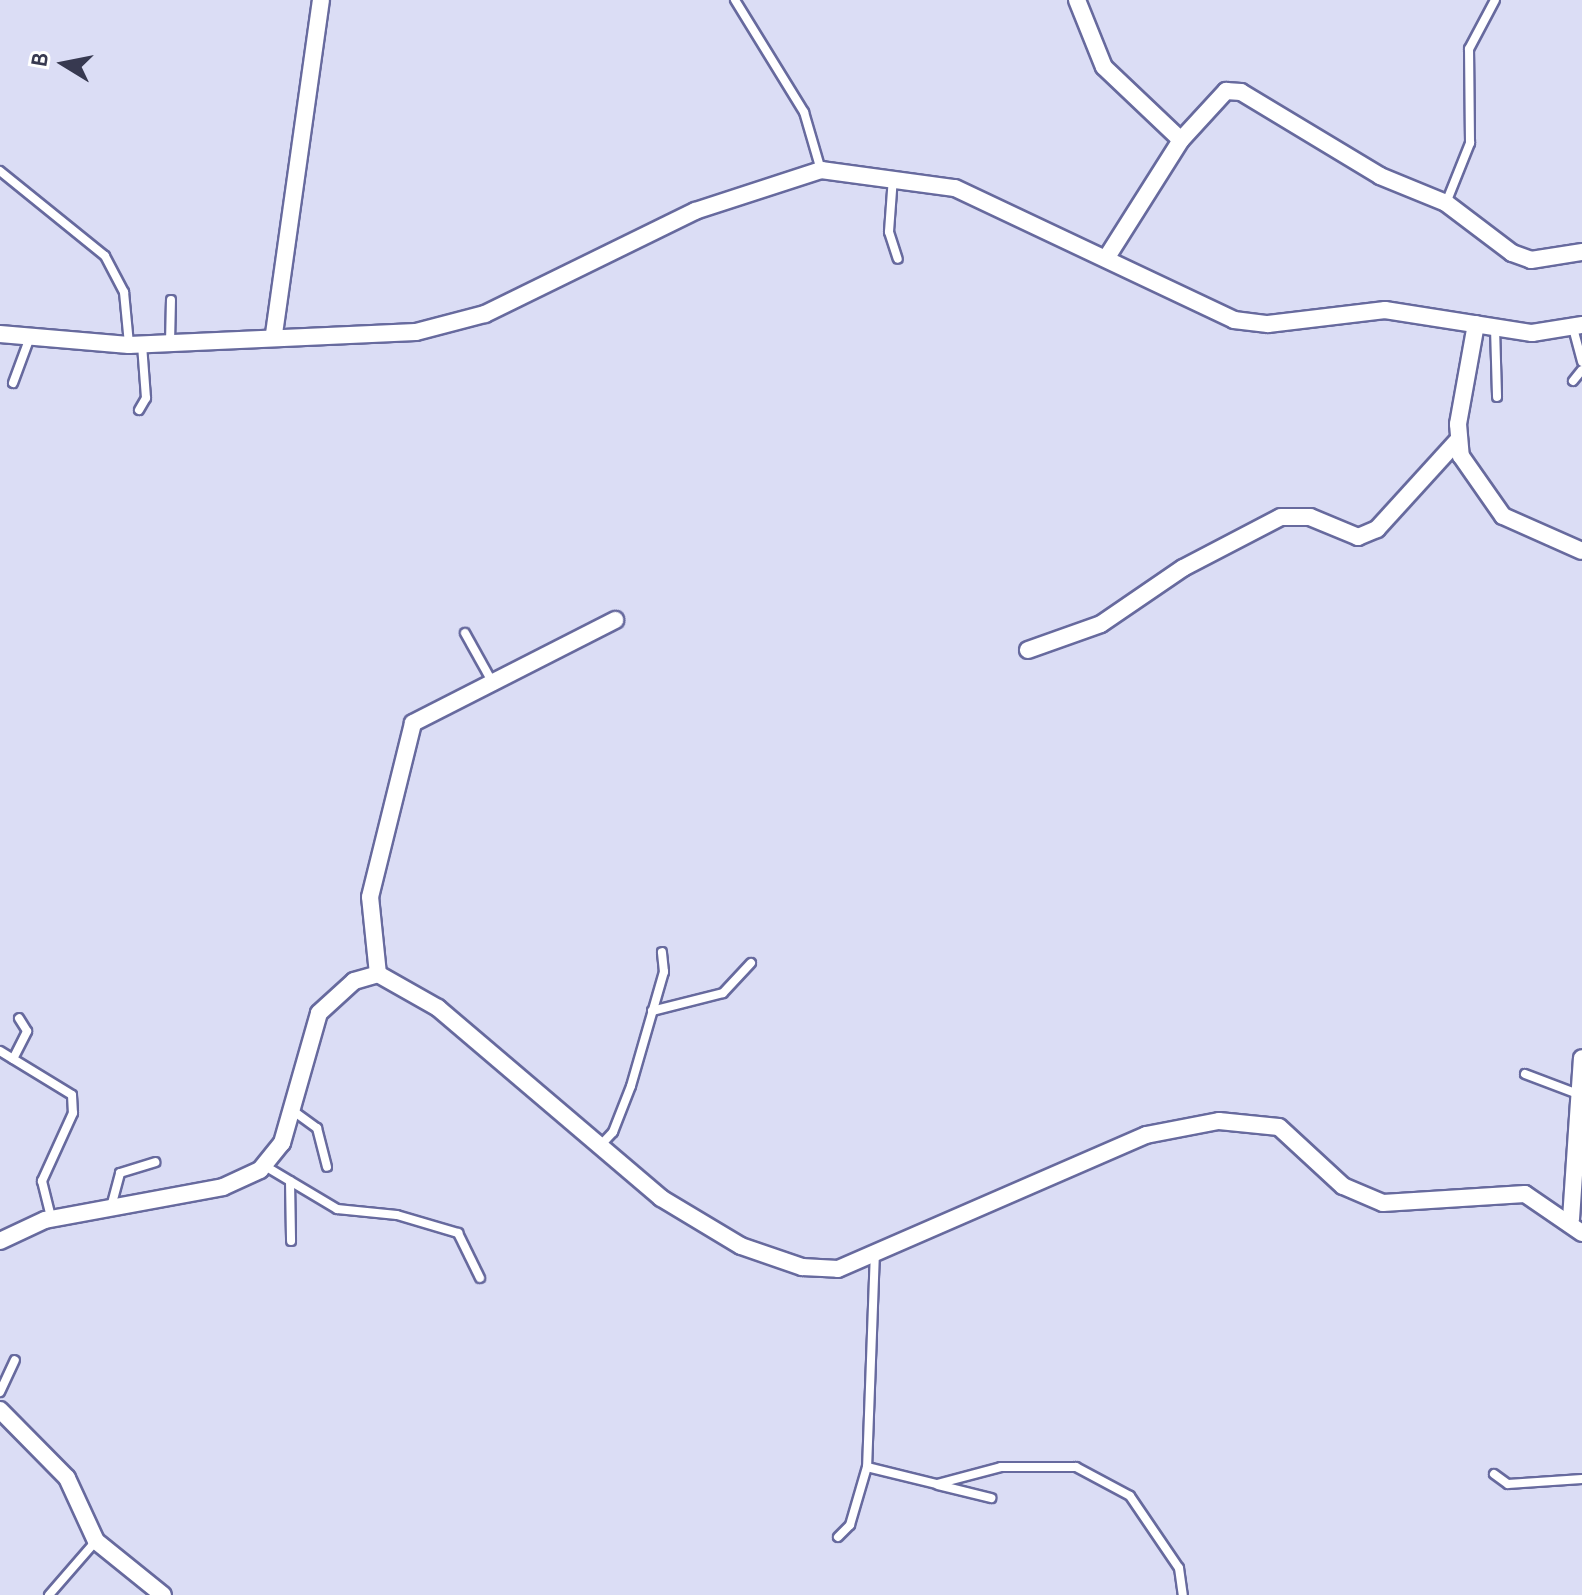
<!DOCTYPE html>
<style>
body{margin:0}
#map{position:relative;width:1582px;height:1595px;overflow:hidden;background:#dbddf5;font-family:Cabin,sans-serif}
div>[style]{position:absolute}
.roads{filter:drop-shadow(2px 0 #676a9e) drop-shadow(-2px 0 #676a9e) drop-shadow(0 2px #676a9e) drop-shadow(0 -2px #676a9e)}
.service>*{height:8px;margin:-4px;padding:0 4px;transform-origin:4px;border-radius:4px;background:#fff}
.minor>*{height:16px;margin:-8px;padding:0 8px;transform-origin:8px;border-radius:8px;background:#fff}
span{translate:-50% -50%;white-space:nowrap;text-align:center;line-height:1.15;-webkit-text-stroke:8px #fff;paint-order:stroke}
.north{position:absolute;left:24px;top:24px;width:80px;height:80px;-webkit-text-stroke:6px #fff;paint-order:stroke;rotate:280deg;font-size:22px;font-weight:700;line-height:32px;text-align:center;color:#373950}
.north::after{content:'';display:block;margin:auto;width:28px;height:36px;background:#373950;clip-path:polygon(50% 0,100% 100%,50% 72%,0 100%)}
</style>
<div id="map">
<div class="roads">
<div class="service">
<i style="left:735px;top:0;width:132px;rotate:58.4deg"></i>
<i style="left:804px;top:112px;width:60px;rotate:73.7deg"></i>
<i style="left:0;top:171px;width:135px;rotate:39deg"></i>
<i style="left:105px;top:256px;width:41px;rotate:62.2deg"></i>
<i style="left:124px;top:292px;width:52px;rotate:84.5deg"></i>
<i style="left:893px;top:177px;width:55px;rotate:94.2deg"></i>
<i style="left:889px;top:232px;width:28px;rotate:72deg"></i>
<i style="left:1446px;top:203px;width:65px;rotate:-68.2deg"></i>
<i style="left:1470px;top:143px;width:94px;rotate:-90.6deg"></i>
<i style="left:1469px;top:49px;width:55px;rotate:-62deg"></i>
<i style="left:1495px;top:328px;width:69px;rotate:88.3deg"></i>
<i style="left:1573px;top:328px;width:35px;rotate:75deg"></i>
<i style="left:170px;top:343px;width:43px;rotate:-88.7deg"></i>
<i style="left:1573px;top:381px;width:14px;rotate:-51deg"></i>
<i style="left:13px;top:383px;width:49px;rotate:-69.7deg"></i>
<i style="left:139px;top:410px;width:14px;rotate:-60deg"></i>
<i style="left:146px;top:398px;width:53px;rotate:-94.3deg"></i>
<i style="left:465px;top:633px;width:60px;rotate:60.9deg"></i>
<i style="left:652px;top:1011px;width:73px;rotate:-14.2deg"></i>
<i style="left:723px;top:993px;width:41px;rotate:-47deg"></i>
<i style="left:0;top:1051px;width:84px;rotate:31.4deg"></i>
<i style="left:72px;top:1095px;width:18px;rotate:87deg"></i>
<i style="left:73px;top:1113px;width:75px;rotate:114.5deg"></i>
<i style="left:42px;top:1181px;width:38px;rotate:76deg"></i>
<i style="left:13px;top:1059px;width:31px;rotate:-63deg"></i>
<i style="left:27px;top:1031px;width:15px;rotate:-122deg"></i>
<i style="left:1525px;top:1074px;width:53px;rotate:20.8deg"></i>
<i style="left:292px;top:1110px;width:31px;rotate:36deg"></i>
<i style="left:317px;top:1128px;width:40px;rotate:75.6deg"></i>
<i style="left:598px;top:1148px;width:22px;rotate:-47deg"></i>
<i style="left:613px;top:1132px;width:49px;rotate:-68.6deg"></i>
<i style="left:631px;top:1086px;width:119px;rotate:-73.9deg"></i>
<i style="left:664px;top:972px;width:20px;rotate:-96deg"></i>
<i style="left:265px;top:1166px;width:84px;rotate:30.8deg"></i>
<i style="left:337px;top:1209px;width:60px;rotate:5.7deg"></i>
<i style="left:397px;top:1215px;width:64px;rotate:16.4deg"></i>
<i style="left:458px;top:1233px;width:50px;rotate:63.9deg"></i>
<i style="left:290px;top:1181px;width:60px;rotate:89deg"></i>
<i style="left:111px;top:1207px;width:35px;rotate:-75deg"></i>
<i style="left:120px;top:1173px;width:37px;rotate:-17deg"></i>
<i style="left:875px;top:1251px;width:216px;rotate:92.1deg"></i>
<i style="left:867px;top:1467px;width:72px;rotate:13.7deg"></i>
<i style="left:937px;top:1484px;width:66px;rotate:-14.9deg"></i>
<i style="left:1001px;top:1467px;width:75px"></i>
<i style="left:1076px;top:1467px;width:61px;rotate:28.2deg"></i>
<i style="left:1130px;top:1496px;width:87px;rotate:55.8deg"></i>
<i style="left:1179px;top:1568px;width:27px;rotate:82deg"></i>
<i style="left:0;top:1392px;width:35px;rotate:-65deg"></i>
<i style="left:1494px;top:1474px;width:17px;rotate:36deg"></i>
<i style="left:1508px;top:1484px;width:74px;rotate:-3.9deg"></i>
<i style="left:938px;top:1485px;width:55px;rotate:13.8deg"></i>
<i style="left:838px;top:1537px;width:17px;rotate:-45deg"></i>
<i style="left:850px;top:1525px;width:60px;rotate:-73.7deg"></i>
<i style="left:49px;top:1595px;width:72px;rotate:-49deg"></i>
</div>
<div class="minor">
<i style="left:1077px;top:0;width:72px;rotate:68.1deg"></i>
<i style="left:1104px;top:67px;width:106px;rotate:43.5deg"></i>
<i style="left:1181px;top:140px;width:138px;rotate:122.3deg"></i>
<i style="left:1181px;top:140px;width:67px;rotate:-47.4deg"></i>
<i style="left:1226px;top:91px;width:15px;rotate:4deg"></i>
<i style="left:1241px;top:92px;width:162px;rotate:31.1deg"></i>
<i style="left:1380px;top:176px;width:71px;rotate:22.2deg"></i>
<i style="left:1446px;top:203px;width:83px;rotate:37.1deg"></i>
<i style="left:1512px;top:253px;width:20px;rotate:20deg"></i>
<i style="left:1531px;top:260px;width:52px;rotate:-8.9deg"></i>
<i style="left:1476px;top:324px;width:102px;rotate:100.2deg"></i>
<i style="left:1458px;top:424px;width:32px;rotate:85deg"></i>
<i style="left:1461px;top:456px;width:73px;rotate:55deg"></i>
<i style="left:1503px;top:516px;width:86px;rotate:23.9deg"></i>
<i style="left:0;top:334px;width:129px;rotate:4.9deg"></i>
<i style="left:129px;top:345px;width:287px;rotate:-2.6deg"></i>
<i style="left:416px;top:332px;width:71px;rotate:-14.6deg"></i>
<i style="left:485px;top:314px;width:234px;rotate:-26.1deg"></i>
<i style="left:695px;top:211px;width:133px;rotate:-18deg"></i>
<i style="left:821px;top:170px;width:135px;rotate:7.7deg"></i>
<i style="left:955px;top:188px;width:309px;rotate:25.3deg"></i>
<i style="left:1234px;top:320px;width:34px;rotate:7deg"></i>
<i style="left:1268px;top:324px;width:118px;rotate:-6.8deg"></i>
<i style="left:1385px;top:310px;width:149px;rotate:8.9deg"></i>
<i style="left:1532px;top:333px;width:51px;rotate:-9.1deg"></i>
<i style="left:274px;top:334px;width:337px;rotate:-82deg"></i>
<i style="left:1028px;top:650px;width:77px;rotate:-19.6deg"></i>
<i style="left:1101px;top:624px;width:99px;rotate:-34.3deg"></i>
<i style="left:1183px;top:568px;width:110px;rotate:-27.5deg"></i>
<i style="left:1281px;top:517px;width:29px"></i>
<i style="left:1310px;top:517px;width:52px;rotate:22.6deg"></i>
<i style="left:1358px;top:537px;width:21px;rotate:-23deg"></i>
<i style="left:1377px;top:529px;width:120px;rotate:-47.7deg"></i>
<i style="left:378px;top:974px;width:77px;rotate:-95.9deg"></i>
<i style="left:370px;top:897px;width:179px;rotate:-76.1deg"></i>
<i style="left:413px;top:723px;width:227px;rotate:-27deg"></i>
<i style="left:1571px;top:1219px;width:161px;rotate:-86.1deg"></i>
<i style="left:0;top:1241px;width:50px;rotate:-25deg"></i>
<i style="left:45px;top:1220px;width:181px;rotate:-10.5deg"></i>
<i style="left:223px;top:1187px;width:41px;rotate:-24.7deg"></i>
<i style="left:260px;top:1170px;width:35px;rotate:-51deg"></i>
<i style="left:282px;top:1143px;width:135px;rotate:-74.1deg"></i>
<i style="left:319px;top:1013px;width:47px;rotate:-42.4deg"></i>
<i style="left:354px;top:981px;width:25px;rotate:-16deg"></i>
<i style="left:378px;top:974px;width:69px;rotate:29.5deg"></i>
<i style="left:438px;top:1008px;width:293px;rotate:40.4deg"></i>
<i style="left:661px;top:1198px;width:93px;rotate:31deg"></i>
<i style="left:741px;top:1246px;width:65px;rotate:19deg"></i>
<i style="left:802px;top:1267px;width:36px;rotate:3deg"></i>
<i style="left:838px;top:1269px;width:336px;rotate:-23.5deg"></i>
<i style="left:1146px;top:1135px;width:74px;rotate:-10.9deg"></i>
<i style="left:1219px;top:1121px;width:60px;rotate:5.7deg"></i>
<i style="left:1279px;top:1127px;width:87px;rotate:42.7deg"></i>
<i style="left:1343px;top:1186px;width:43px;rotate:23deg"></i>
<i style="left:1383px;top:1203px;width:142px;rotate:-3.6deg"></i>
<i style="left:1525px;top:1194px;width:69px;rotate:34.4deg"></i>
<i style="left:0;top:1410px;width:95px;rotate:45.4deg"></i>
<i style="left:67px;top:1478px;width:69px;rotate:65.3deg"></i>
<i style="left:96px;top:1541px;width:86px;rotate:38.9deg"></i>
</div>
</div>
<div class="north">B</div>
</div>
